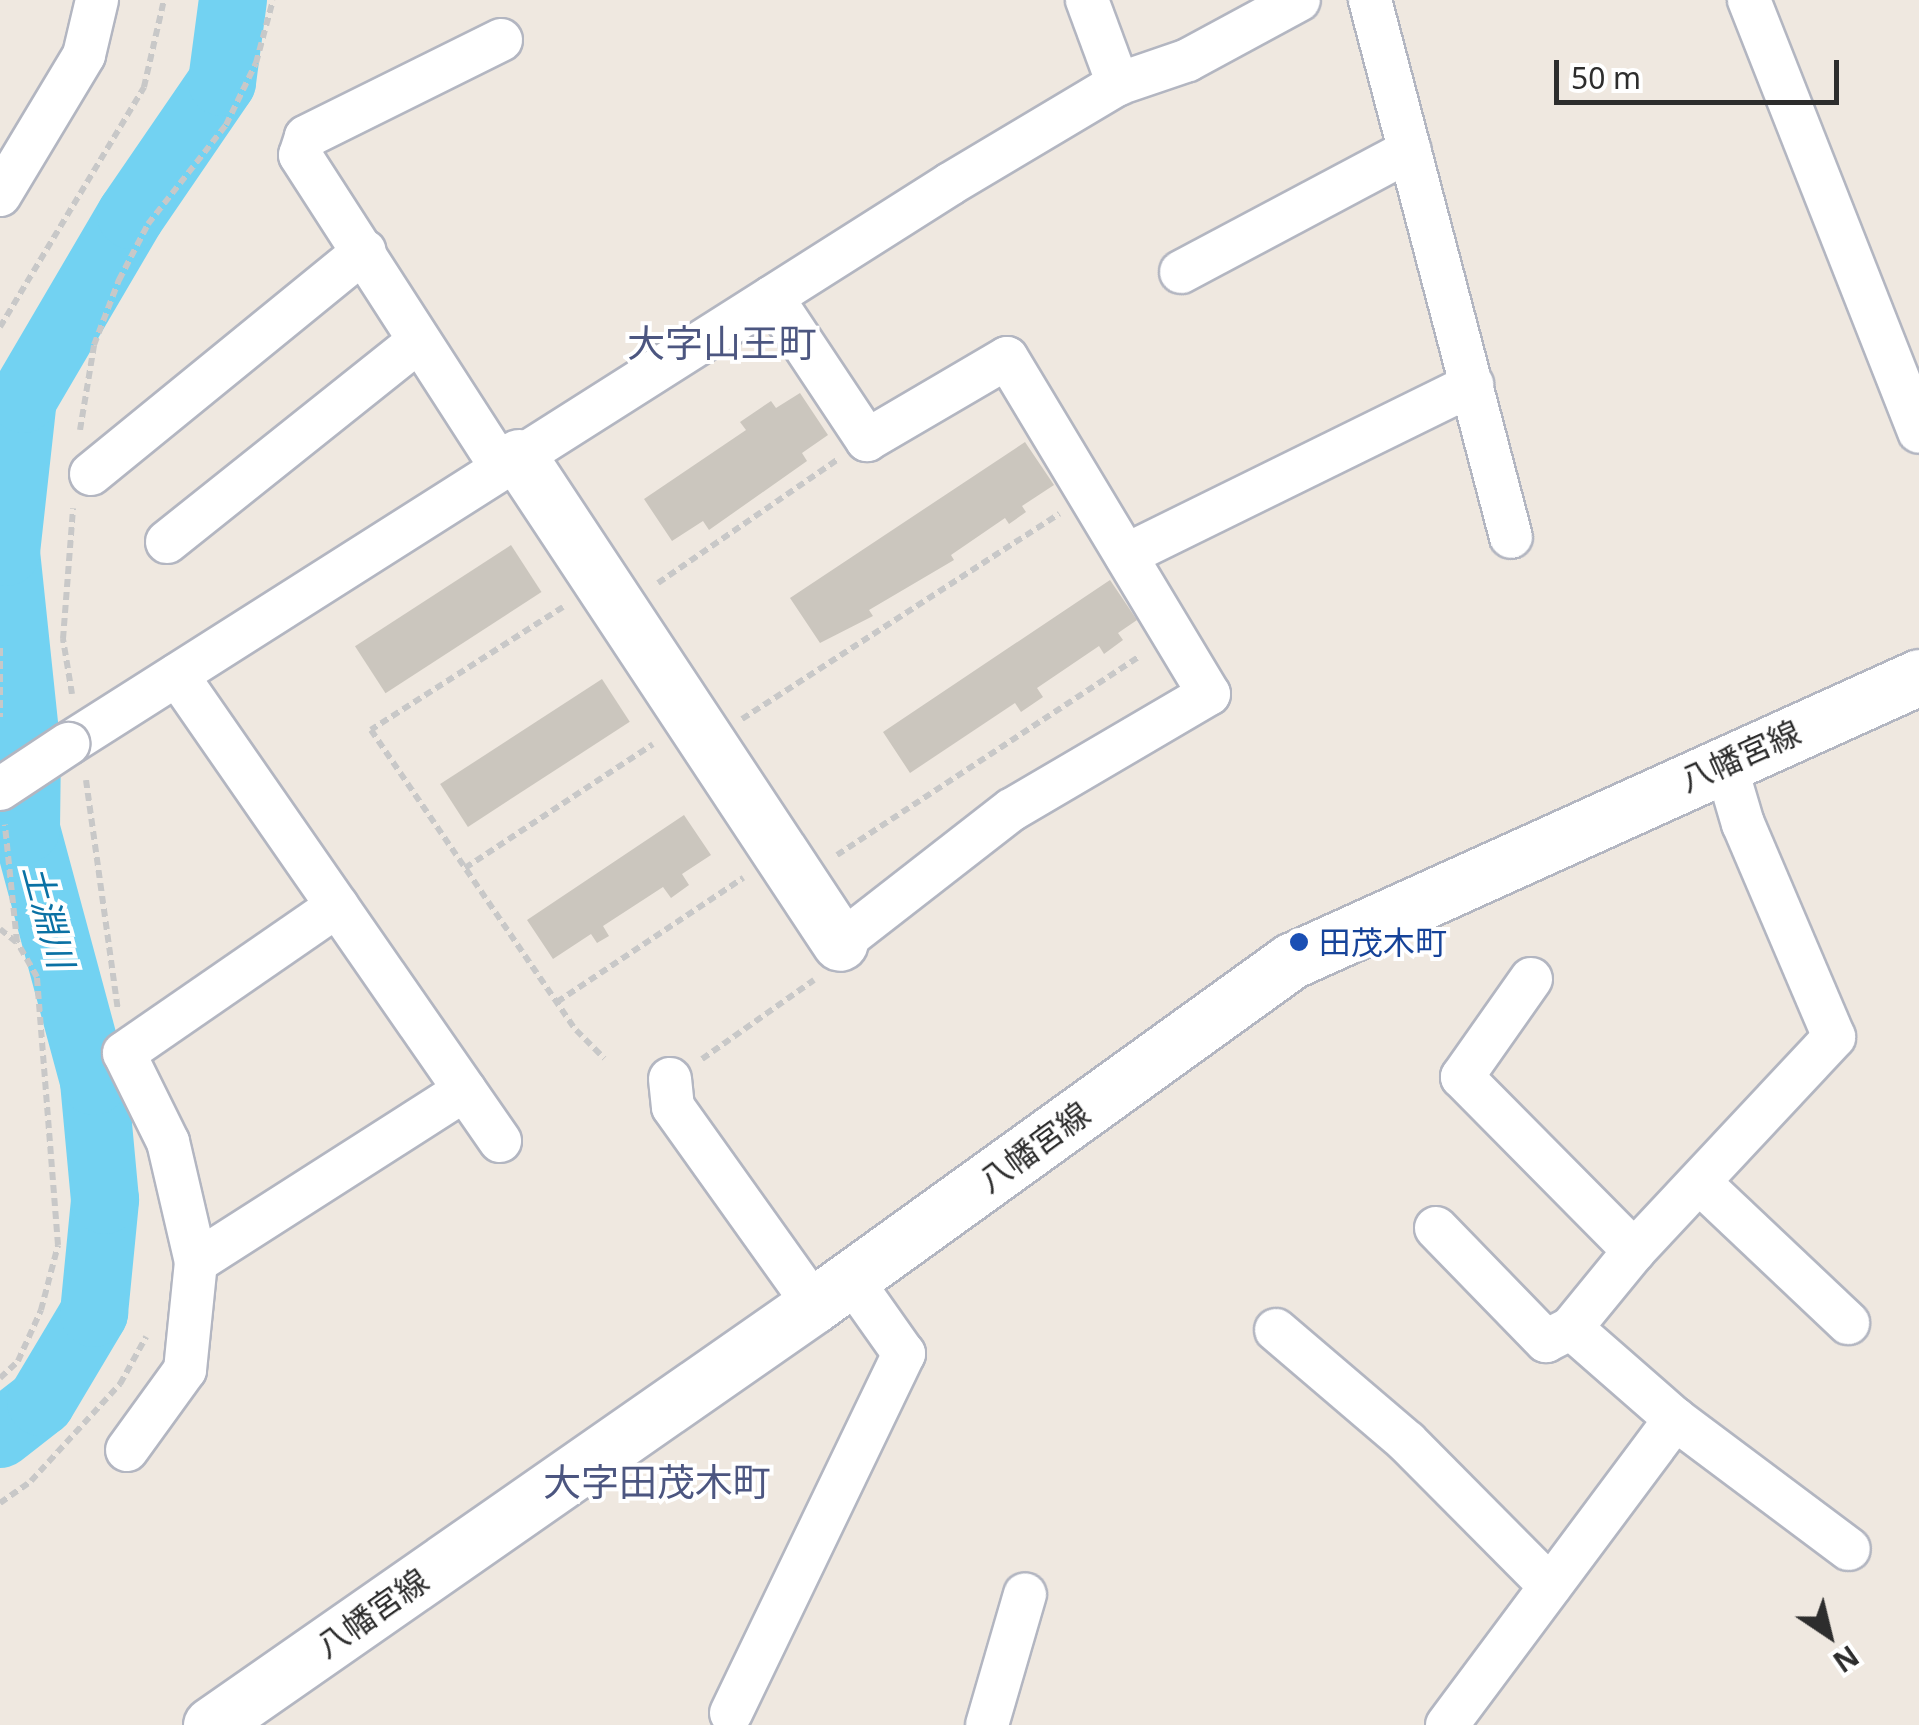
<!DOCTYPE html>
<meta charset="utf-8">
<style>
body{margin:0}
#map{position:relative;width:1919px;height:1725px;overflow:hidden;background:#efe8e0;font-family:"Noto Sans","Noto Sans JP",sans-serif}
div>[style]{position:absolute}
.river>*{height:68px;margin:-34px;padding:0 34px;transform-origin:34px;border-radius:34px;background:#72d2f2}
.building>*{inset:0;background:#cbc6be;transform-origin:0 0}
.path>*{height:6px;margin-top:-3px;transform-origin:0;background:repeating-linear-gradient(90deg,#c8c8c8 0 8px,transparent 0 13px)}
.roads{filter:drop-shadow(2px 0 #b3b6c1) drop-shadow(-2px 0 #b3b6c1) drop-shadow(0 2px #b3b6c1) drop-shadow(0 -2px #b3b6c1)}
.street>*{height:42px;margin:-21px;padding:0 21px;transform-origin:21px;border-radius:21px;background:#fff}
.secondary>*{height:55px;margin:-27.5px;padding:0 27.5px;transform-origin:27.5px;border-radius:27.5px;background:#fff}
.bridges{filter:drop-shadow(2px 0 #b3b6c1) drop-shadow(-2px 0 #b3b6c1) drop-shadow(0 2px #b3b6c1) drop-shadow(0 -2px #b3b6c1)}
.street-bridge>*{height:42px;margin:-21px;padding:0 21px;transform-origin:21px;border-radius:21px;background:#fff}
.dots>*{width:28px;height:28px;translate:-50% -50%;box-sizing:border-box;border:5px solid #fff;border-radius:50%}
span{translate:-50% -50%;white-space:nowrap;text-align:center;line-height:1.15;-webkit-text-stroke:8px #fff;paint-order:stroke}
.street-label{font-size:32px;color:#2d2d2d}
.transit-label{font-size:32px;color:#164399}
.left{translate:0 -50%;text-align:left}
.water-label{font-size:35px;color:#0a71a4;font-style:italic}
.quarter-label{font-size:38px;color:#4c5680}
.north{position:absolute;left:1779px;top:1585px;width:100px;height:100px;-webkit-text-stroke:8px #fff;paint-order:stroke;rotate:145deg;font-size:28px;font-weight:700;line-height:40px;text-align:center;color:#2d2d2d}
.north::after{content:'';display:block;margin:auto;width:35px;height:45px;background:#2d2d2d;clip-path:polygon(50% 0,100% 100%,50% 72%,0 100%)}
.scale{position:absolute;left:1554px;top:60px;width:285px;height:45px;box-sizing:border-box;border:5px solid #2d2d2d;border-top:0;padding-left:12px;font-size:30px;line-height:35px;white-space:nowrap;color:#2d2d2d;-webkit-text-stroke:8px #fff;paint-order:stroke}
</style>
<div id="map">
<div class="river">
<i style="left:0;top:1434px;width:52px;rotate:-38deg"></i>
<i style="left:41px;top:1402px;width:104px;rotate:-59.2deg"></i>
<i style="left:94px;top:1313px;width:114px;rotate:-84.4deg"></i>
<i style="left:105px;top:1200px;width:120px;rotate:-95.3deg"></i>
<i style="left:94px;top:1081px;width:261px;rotate:-105.1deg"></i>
<i style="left:26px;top:829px;width:77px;rotate:-89.3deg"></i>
<i style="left:27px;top:752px;width:201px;rotate:-96deg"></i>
<i style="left:6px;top:552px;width:154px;rotate:-83.7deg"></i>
<i style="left:23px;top:399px;width:213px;rotate:-59.6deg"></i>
<i style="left:131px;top:215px;width:161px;rotate:-55.6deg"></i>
<i style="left:222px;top:82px;width:83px;rotate:-82.4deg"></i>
</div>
<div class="building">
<i style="clip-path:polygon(800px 393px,828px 435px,802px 453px,807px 461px,709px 530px,703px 521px,672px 541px,644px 499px,746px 430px,740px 422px,771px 401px,776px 408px)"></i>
<i style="clip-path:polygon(1025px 442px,1054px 485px,1022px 506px,1026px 512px,1009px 524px,1005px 518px,951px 555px,954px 560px,869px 610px,873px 616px,820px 643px,790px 598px)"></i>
<i style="left:511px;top:545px;width:56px;height:186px;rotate:57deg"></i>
<i style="clip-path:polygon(1110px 580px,1137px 620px,1118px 633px,1123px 640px,1104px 654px,1099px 646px,1037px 688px,1043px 697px,1021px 712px,1015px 703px,910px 773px,883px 732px)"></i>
<i style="left:602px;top:679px;width:51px;height:193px;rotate:57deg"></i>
<i style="clip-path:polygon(684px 815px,711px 855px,682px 874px,689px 885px,671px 898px,663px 887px,603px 926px,609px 936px,597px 943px,591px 934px,553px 959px,527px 920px)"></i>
</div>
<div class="path">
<i style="left:0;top:327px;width:280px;rotate:-59deg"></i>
<i style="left:144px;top:87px;width:89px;rotate:-77.1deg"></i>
<i style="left:80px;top:430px;width:86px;rotate:-80.6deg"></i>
<i style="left:94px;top:345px;width:70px;rotate:-69deg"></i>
<i style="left:119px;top:280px;width:63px;rotate:-62.6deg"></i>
<i style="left:148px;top:224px;width:126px;rotate:-51.8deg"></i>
<i style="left:226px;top:125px;width:69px;rotate:-64.2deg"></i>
<i style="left:256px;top:63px;width:65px;rotate:-74.9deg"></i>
<i style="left:658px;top:583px;width:217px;rotate:-34.5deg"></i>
<i style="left:563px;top:607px;width:228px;rotate:147.4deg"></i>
<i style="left:371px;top:730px;width:363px;rotate:55.7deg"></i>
<i style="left:576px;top:1030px;width:40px;rotate:45deg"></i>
<i style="left:0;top:648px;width:69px;rotate:90deg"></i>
<i style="left:72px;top:694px;width:56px;rotate:-99.3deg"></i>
<i style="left:63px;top:639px;width:131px;rotate:-85.6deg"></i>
<i style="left:742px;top:719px;width:378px;rotate:-32.9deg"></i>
<i style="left:86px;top:780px;width:233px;rotate:82.1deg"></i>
<i style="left:837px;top:855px;width:363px;rotate:-33.3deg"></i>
<i style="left:465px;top:868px;width:225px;rotate:-33.4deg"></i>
<i style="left:0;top:929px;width:21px;rotate:39deg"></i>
<i style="left:557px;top:1002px;width:224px;rotate:-33.7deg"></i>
<i style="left:702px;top:1059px;width:137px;rotate:-35.2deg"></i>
<i style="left:0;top:1378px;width:25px;rotate:-43deg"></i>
<i style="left:18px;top:1361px;width:56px;rotate:-65.7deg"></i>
<i style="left:41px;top:1310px;width:67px;rotate:-75.3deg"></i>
<i style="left:58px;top:1245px;width:269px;rotate:-94.5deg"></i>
<i style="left:37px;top:977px;width:40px;rotate:-119.7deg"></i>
<i style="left:17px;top:942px;width:118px;rotate:-95.9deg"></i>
<i style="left:0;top:1503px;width:38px;rotate:-35deg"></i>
<i style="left:31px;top:1481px;width:132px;rotate:-47.5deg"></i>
<i style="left:120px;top:1384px;width:54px;rotate:-61deg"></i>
</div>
<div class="roads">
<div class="street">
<i style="left:1087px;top:0;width:90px;rotate:69.7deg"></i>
<i style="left:1370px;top:0;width:555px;rotate:75.29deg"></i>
<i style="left:1749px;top:0;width:464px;rotate:68.5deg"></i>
<i style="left:501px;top:40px;width:218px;rotate:153.6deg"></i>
<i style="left:306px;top:137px;width:19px;rotate:108deg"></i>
<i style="left:300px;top:155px;width:373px;rotate:57.2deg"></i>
<i style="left:0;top:195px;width:163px;rotate:-59deg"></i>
<i style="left:84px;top:55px;width:57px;rotate:-76.7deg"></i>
<i style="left:1181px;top:272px;width:259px;rotate:-28deg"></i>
<i style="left:772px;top:297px;width:172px;rotate:56.4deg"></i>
<i style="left:867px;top:440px;width:162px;rotate:-30.4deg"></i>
<i style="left:1007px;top:358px;width:392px;rotate:59deg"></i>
<i style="left:1209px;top:694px;width:229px;rotate:149.6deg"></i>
<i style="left:1011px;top:810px;width:217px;rotate:142.1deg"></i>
<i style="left:91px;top:474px;width:353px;rotate:-39.2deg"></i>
<i style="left:167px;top:542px;width:322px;rotate:-38.6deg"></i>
<i style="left:1126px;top:555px;width:386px;rotate:-26.2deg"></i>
<i style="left:177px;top:675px;width:567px;rotate:55.27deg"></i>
<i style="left:68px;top:744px;width:1045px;rotate:-32.41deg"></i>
<i style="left:950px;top:184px;width:196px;rotate:-30.8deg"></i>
<i style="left:1118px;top:84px;width:74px;rotate:-18.9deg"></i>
<i style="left:1188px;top:60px;width:126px;rotate:-28.4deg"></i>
<i style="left:1531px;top:979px;width:120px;rotate:125.1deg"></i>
<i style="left:1462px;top:1077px;width:245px;rotate:45.3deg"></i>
<i style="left:670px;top:1079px;width:28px;rotate:84deg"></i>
<i style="left:673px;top:1107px;width:243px;rotate:54.5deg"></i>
<i style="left:1700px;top:1183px;width:204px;rotate:43.4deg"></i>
<i style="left:1436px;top:1228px;width:158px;rotate:45.8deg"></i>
<i style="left:1546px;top:1341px;width:28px;rotate:-27deg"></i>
<i style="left:196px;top:1262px;width:319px;rotate:-32.6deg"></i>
<i style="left:1276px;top:1330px;width:172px;rotate:40.5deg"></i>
<i style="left:1407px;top:1442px;width:203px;rotate:45.2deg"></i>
<i style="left:1675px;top:1419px;width:217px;rotate:36.8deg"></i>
<i style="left:127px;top:1450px;width:99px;rotate:-54.1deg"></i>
<i style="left:185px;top:1370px;width:109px;rotate:-84.2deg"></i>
<i style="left:196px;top:1262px;width:123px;rotate:-103.1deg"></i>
<i style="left:168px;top:1142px;width:99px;rotate:-116.3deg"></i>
<i style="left:124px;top:1053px;width:259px;rotate:-34.6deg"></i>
<i style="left:731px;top:1713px;width:399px;rotate:-64.3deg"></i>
<i style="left:904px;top:1354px;width:92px;rotate:-125.2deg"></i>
<i style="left:987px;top:1725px;width:136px;rotate:-73.8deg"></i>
<i style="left:1447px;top:1725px;width:382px;rotate:-53.3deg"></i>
<i style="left:1675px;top:1419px;width:138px;rotate:-138.8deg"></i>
<i style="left:1571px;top:1328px;width:99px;rotate:-50.7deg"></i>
<i style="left:1634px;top:1251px;width:293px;rotate:-46.9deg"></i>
<i style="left:1834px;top:1037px;width:232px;rotate:-113.1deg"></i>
<i style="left:1743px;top:824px;width:64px;rotate:-106.4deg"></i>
</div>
<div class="secondary">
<i style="left:519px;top:457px;width:582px;rotate:56.56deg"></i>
<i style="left:211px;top:1725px;width:735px;rotate:-34.86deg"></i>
<i style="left:814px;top:1305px;width:588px;rotate:-35.8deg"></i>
<i style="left:1291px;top:961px;width:689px;rotate:-24.33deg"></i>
</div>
</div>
<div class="bridges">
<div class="street-bridge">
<i style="left:0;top:789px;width:82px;rotate:-33.5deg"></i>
</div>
</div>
<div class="dots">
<i style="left:1299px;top:942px;background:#1a4fb4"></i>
</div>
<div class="street-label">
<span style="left:1740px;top:756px;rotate:-24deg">八幡宮線</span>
<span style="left:1034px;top:1147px;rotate:-36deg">八幡宮線</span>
<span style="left:372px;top:1613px;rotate:-35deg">八幡宮線</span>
</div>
<div class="transit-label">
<span class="left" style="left:1319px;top:942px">田茂木町</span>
</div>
<div class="water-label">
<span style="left:49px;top:916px;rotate:75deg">土淵川</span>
</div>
<div class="quarter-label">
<span style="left:722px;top:343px">大字山王町</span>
<span style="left:657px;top:1482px">大字田茂木町</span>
</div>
<div class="north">N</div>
<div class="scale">50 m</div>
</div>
